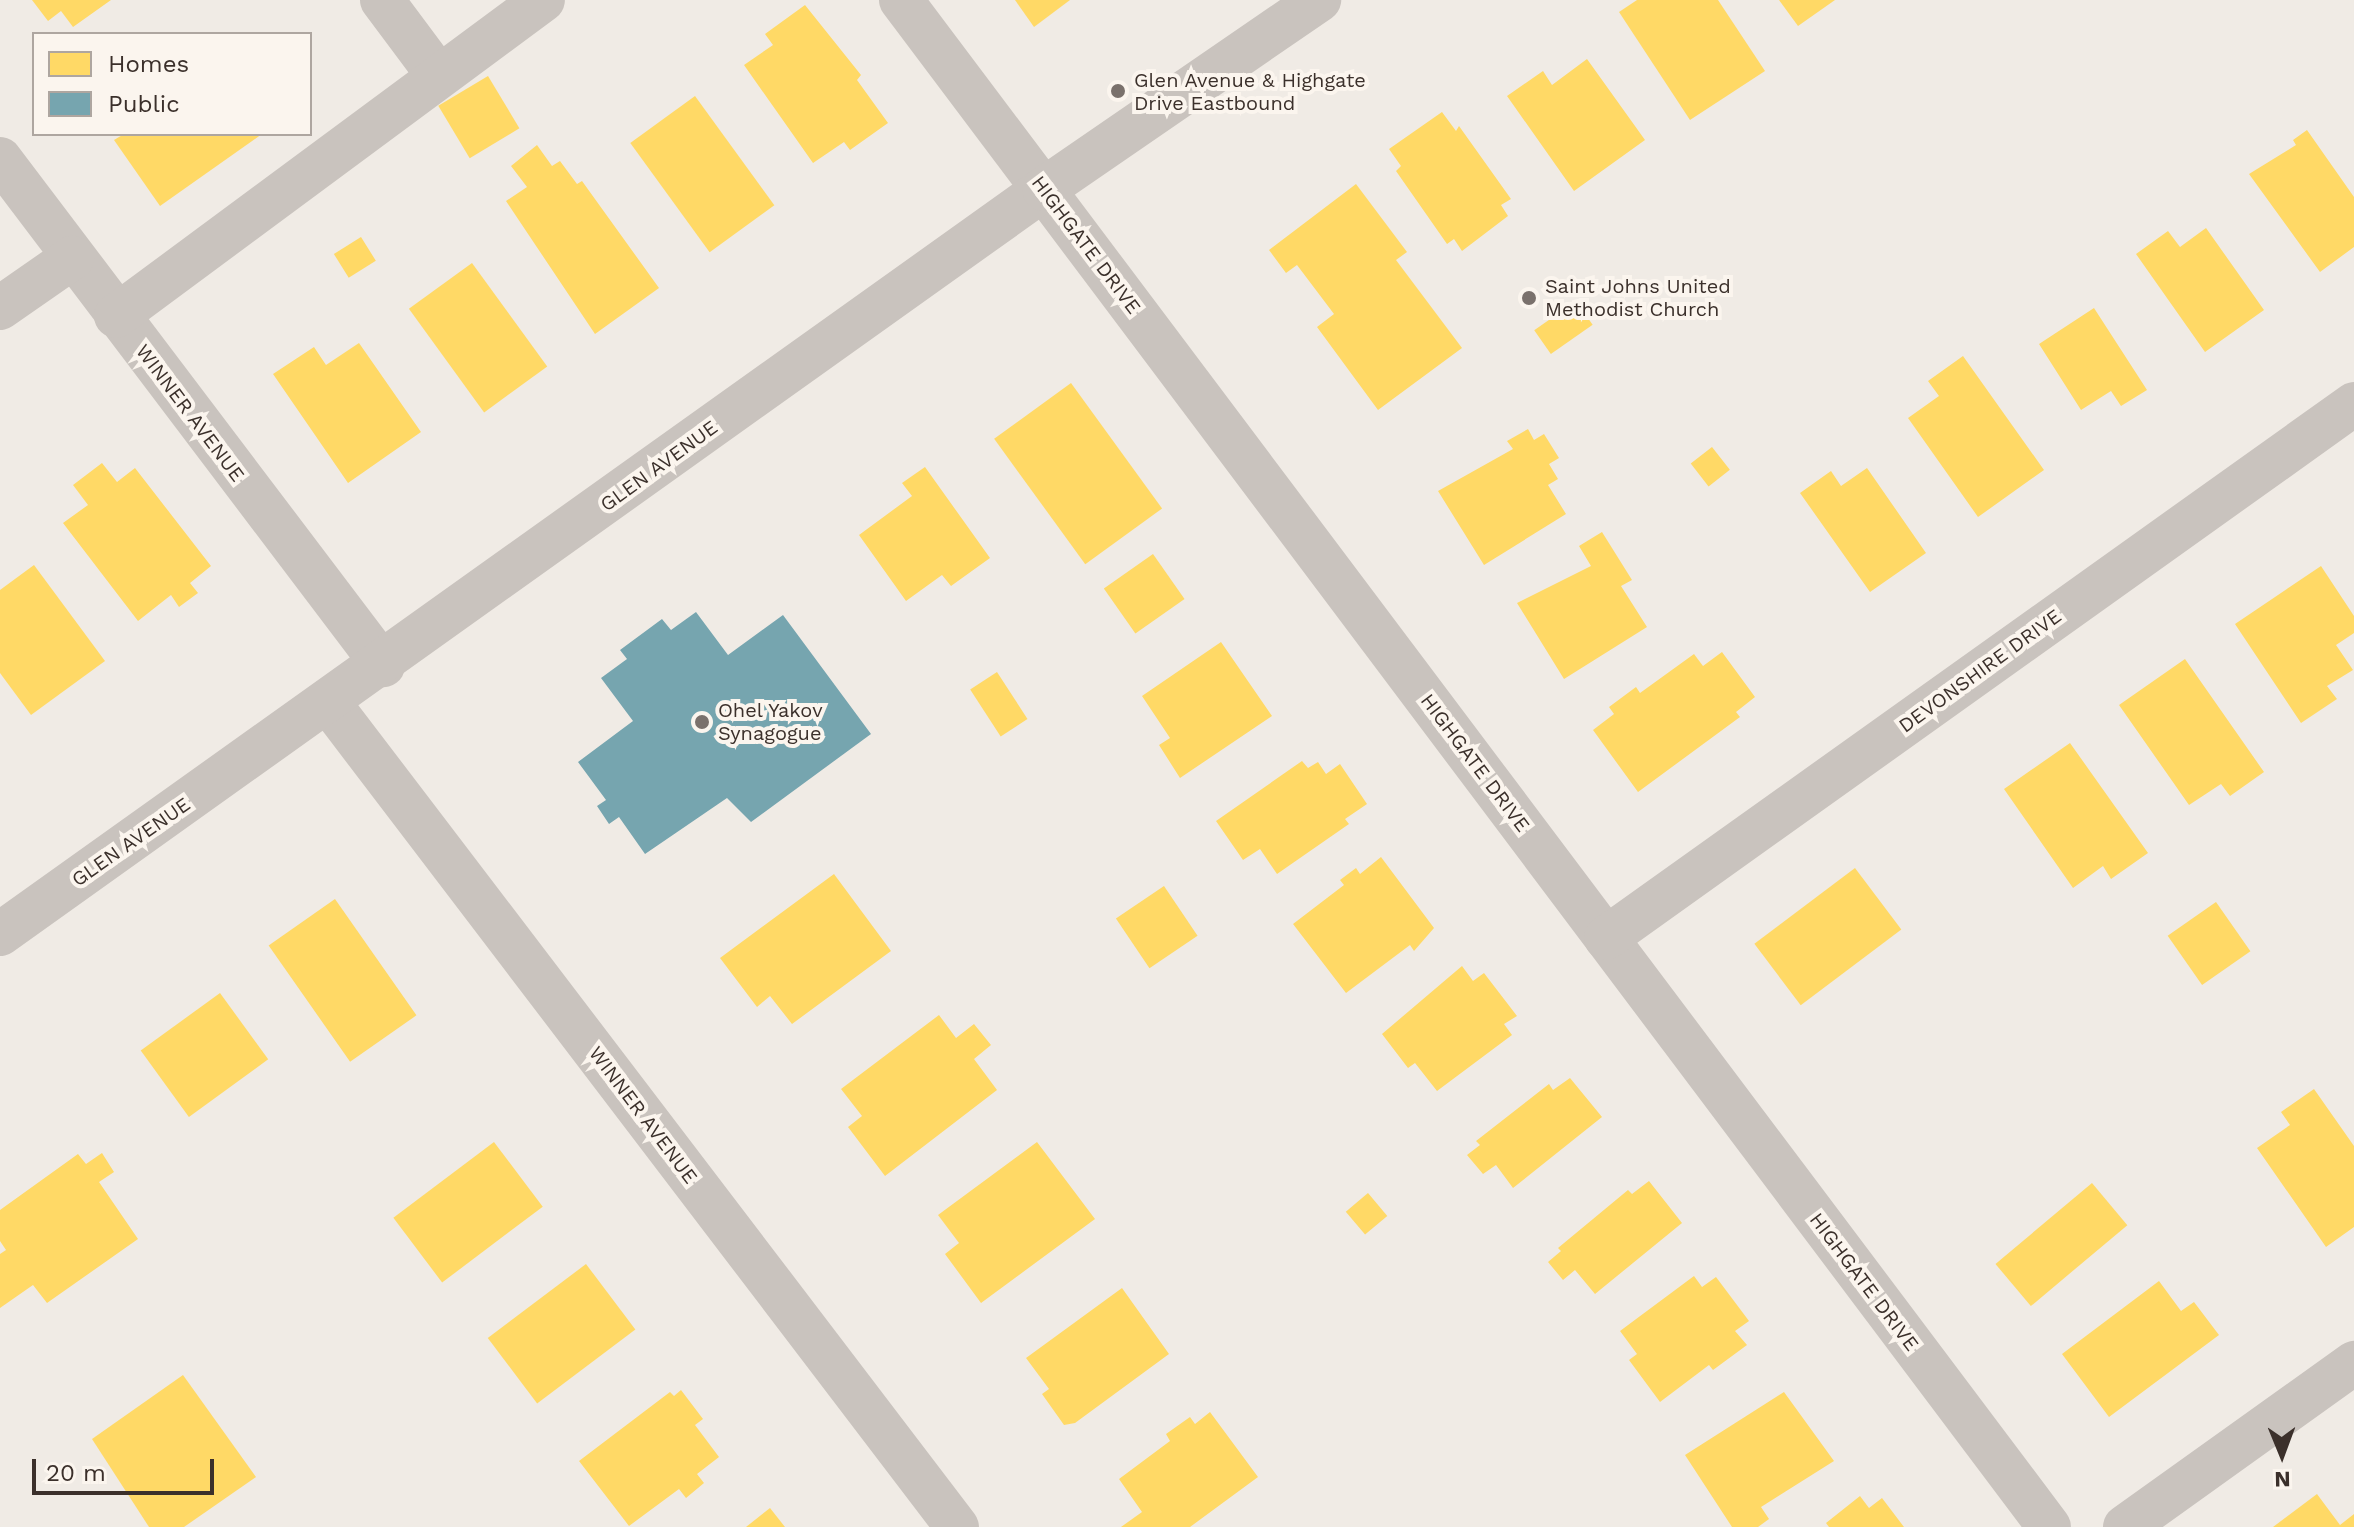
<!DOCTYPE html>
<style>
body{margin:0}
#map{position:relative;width:2354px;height:1527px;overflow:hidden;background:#f0ebe5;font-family:"Work Sans",sans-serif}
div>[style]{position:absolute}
.homes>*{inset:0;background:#ffd966;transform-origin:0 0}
.public>*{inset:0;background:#76a5af}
.minor>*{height:44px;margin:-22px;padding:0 22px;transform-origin:22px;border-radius:22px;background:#c9c3be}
.dots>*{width:22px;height:22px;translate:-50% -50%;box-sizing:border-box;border:4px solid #fbf5ee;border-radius:50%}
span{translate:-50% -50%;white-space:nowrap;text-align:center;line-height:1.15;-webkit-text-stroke:8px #fbf5ee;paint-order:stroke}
.poi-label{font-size:20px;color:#3b302b}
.left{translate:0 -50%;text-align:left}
.street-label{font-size:20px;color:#3b302b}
.legend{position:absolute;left:32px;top:32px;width:280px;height:104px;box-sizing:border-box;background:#fbf5ee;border:2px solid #aea6a0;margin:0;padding:10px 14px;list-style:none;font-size:24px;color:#3b302b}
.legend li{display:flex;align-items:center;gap:16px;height:40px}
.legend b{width:40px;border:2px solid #aea6a0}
.north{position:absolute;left:2242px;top:1415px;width:80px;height:80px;-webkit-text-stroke:6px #fbf5ee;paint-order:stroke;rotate:179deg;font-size:22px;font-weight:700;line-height:32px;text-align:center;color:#3b302b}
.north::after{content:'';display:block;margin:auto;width:28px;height:36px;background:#3b302b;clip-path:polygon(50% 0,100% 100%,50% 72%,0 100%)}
.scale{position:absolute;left:32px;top:1459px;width:182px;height:36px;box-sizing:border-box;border:4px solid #3b302b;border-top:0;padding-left:10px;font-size:24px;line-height:28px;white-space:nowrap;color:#3b302b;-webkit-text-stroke:6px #fbf5ee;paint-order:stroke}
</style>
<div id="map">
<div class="homes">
<i style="clip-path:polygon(32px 0,111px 0,73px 27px,61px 11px,48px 21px)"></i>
<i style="clip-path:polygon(1015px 0,1070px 0,1034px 27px)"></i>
<i style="clip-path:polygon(1637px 0,1718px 0,1765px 71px,1690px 120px,1619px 12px)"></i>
<i style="clip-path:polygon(1779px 0,1835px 0,1798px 26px)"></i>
<i style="clip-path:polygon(805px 5px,861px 75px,857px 80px,888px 123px,850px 150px,844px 142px,813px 163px,744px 65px,773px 45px,765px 34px)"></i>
<i style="clip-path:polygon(1587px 59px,1645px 140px,1574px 191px,1507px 96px,1543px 71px,1552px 85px)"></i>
<i style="left:488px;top:76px;width:61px;height:58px;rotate:59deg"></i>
<i style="left:695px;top:96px;width:135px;height:80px;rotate:54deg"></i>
<i style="clip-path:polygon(1442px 112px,1456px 131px,1459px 126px,1511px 199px,1501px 205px,1508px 216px,1462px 251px,1454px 239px,1447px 244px,1396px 171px,1401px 166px,1389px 149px)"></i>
<i style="clip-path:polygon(2307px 130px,2354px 197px,2354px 247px,2320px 272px,2249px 174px,2296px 145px,2293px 140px)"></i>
<i style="clip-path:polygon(124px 134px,262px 134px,160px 206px,114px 140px)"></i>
<i style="clip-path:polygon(537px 145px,552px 166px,560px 161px,577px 184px,582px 181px,659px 288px,595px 334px,506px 201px,527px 187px,511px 166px)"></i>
<i style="clip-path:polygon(1356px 184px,1407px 252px,1396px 260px,1462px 348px,1378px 410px,1317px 327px,1334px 314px,1297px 265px,1286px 273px,1269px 250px)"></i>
<i style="clip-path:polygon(2206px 228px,2264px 310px,2205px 352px,2136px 254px,2168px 231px,2180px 247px)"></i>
<i style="left:361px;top:237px;width:28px;height:32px;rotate:58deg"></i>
<i style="left:472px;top:263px;width:128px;height:78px;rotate:54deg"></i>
<i style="left:1576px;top:301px;width:29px;height:51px;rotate:55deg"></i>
<i style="clip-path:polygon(2094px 308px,2147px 390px,2121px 406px,2111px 391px,2081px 410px,2039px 344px)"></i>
<i style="clip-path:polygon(359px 343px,421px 432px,348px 483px,273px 374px,314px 347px,326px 365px)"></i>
<i style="clip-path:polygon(1963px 356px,2044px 470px,1978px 517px,1908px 418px,1939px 396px,1928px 381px)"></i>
<i style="left:1071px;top:383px;width:155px;height:95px;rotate:54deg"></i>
<i style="clip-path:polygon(1528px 429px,1534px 440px,1544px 434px,1559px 458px,1549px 464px,1558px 479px,1548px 485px,1566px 514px,1484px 565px,1438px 491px,1513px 449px,1507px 441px)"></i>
<i style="left:1712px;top:447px;width:29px;height:27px;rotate:52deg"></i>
<i style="clip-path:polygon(102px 463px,117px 482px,135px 468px,211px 566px,190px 583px,198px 593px,179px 607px,171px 595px,138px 621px,63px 523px,88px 505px,73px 485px)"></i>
<i style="clip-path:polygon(925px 467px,990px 558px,951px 586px,942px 575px,906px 601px,859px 535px,912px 496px,902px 483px)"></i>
<i style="clip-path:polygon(1867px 468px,1926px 553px,1870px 592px,1800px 493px,1831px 471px,1841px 486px)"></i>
<i style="clip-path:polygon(1602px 532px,1632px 580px,1621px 586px,1647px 627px,1564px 679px,1517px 603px,1591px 566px,1579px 546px)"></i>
<i style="left:1153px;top:554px;width:55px;height:60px;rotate:55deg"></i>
<i style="clip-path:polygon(34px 565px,105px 661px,31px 715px,0 673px,0 590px)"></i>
<i style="clip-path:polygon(2321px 566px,2354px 616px,2354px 633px,2336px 645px,2353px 670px,2327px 686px,2337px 699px,2301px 723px,2235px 624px)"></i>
<i style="clip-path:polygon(1221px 642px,1272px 716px,1180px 778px,1159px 745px,1170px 738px,1142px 696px)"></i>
<i style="clip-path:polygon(1722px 652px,1755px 697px,1736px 712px,1740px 717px,1638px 792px,1593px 730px,1614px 714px,1609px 707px,1636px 687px,1640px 693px,1694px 654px,1703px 666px)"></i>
<i style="clip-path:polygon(2185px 659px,2264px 772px,2230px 796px,2221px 784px,2189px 805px,2119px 705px)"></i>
<i style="left:997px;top:672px;width:56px;height:32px;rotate:57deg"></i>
<i style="clip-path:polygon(2070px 743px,2148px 853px,2111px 879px,2103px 866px,2073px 888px,2004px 789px)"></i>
<i style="clip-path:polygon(1302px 761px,1308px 768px,1318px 762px,1326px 774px,1340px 764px,1367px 804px,1345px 819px,1349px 824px,1277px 874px,1260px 849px,1243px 860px,1216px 821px)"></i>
<i style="clip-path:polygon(1381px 857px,1434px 928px,1414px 951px,1410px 945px,1346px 993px,1293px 924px,1344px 885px,1340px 880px,1356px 868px,1360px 874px)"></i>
<i style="left:1855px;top:868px;width:77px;height:126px;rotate:53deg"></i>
<i style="clip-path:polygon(834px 874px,891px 951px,792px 1024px,770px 996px,757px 1007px,720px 958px)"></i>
<i style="left:1164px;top:886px;width:60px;height:58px;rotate:56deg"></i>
<i style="left:335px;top:899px;width:142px;height:81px;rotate:55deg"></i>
<i style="left:2216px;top:902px;width:60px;height:59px;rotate:55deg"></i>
<i style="clip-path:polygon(1462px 966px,1473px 981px,1484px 973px,1517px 1016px,1504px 1024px,1512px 1035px,1437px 1091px,1415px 1063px,1408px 1068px,1382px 1034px)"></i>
<i style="left:220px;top:993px;width:82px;height:98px;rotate:54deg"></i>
<i style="clip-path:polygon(939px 1015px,956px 1038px,974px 1024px,991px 1045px,974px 1059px,997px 1090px,885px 1176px,848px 1127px,862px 1116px,841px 1089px)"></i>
<i style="clip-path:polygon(1570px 1078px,1602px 1117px,1513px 1188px,1496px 1165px,1483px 1174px,1467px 1155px,1480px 1145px,1476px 1141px,1549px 1084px,1553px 1090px)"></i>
<i style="clip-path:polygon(2314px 1089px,2354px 1146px,2354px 1227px,2326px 1247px,2257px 1148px,2290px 1125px,2281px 1112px)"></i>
<i style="left:494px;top:1142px;width:81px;height:126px;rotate:53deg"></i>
<i style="clip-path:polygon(1037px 1142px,1095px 1219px,981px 1303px,945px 1254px,959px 1243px,938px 1215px)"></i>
<i style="clip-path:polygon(102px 1153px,114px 1172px,99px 1182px,138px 1239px,47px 1303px,33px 1285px,0 1308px,0 1254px,6px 1250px,0 1241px,0 1210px,78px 1154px,86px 1164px)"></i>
<i style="clip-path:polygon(1649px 1181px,1682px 1223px,1595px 1294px,1575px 1270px,1563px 1280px,1548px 1262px,1561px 1251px,1558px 1248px,1628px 1190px,1632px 1194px)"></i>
<i style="left:2092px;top:1183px;width:55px;height:126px;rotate:50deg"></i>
<i style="left:1368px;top:1193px;width:30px;height:29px;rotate:50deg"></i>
<i style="left:586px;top:1264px;width:82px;height:123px;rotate:53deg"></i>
<i style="clip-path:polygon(1694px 1276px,1702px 1287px,1716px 1277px,1749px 1321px,1735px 1331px,1747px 1345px,1713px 1370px,1709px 1365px,1660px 1402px,1629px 1360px,1637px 1354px,1620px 1331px)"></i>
<i style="clip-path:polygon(2159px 1281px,2181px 1311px,2194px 1302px,2219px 1335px,2109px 1417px,2062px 1354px)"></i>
<i style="clip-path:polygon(1122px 1288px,1169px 1354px,1075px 1423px,1064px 1425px,1042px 1394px,1049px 1389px,1026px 1358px)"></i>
<i style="clip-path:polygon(183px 1375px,256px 1477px,184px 1527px,149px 1527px,92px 1439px)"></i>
<i style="clip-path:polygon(681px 1390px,703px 1419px,695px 1425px,719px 1457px,697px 1474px,704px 1483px,686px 1498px,679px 1489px,629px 1526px,579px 1461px,670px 1392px,674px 1396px)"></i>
<i style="clip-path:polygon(1784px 1392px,1834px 1461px,1761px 1507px,1769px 1519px,1758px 1527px,1732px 1527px,1685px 1455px)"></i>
<i style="clip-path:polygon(1210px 1412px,1258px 1477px,1190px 1527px,1121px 1527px,1142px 1512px,1119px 1479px,1170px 1441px,1166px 1434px,1190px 1417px,1195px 1424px)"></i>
<i style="clip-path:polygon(2317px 1494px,2340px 1525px,2354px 1514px,2354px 1527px,2273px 1527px)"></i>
<i style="clip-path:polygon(1860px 1496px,1869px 1508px,1882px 1498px,1904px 1527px,1829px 1527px,1826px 1523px)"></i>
<i style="clip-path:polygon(770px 1508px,785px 1527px,746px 1527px)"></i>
</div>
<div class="public">
<i style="clip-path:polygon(696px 612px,728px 655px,783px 615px,871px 734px,751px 822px,727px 798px,645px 854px,619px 817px,609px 824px,597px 806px,606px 800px,578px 762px,633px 721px,601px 678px,627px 659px,620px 650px,662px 619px,671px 630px)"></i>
</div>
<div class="minor">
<i style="left:382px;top:0;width:94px;rotate:53.3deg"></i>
<i style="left:901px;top:0;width:1910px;rotate:53.06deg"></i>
<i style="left:0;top:159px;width:635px;rotate:52.88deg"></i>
<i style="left:0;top:308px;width:88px;rotate:-34.8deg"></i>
<i style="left:116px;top:316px;width:531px;rotate:-36.5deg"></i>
<i style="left:329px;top:703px;width:1036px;rotate:52.69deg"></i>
<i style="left:0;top:934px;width:1283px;rotate:-35.51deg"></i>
<i style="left:1044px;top:189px;width:334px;rotate:-34.5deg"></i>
<i style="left:1606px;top:938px;width:919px;rotate:-35.52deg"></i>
<i style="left:2125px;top:1527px;width:282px;rotate:-35.6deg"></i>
</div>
<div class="dots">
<i style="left:1118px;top:91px;background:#7a716c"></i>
<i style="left:1529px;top:298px;background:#7a716c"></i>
<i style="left:702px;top:722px;background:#7a716c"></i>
</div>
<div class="poi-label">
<span class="left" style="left:1134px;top:92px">Glen Avenue &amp; Highgate<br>Drive Eastbound</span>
<span class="left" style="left:1545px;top:298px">Saint Johns United<br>Methodist Church</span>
<span class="left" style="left:718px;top:722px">Ohel Yakov<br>Synagogue</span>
</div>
<div class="street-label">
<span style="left:1086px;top:245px;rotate:53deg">HIGHGATE DRIVE</span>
<span style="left:190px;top:413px;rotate:53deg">WINNER AVENUE</span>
<span style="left:659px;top:466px;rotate:-36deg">GLEN AVENUE</span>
<span style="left:1980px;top:671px;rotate:-36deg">DEVONSHIRE DRIVE</span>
<span style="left:1475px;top:763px;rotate:53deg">HIGHGATE DRIVE</span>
<span style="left:131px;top:842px;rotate:-35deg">GLEN AVENUE</span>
<span style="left:643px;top:1115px;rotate:53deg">WINNER AVENUE</span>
<span style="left:1864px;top:1282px;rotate:53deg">HIGHGATE DRIVE</span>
</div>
<ul class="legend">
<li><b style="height:22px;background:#ffd966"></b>Homes</li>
<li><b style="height:22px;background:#76a5af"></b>Public</li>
</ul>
<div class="north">N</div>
<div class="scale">20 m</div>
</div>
